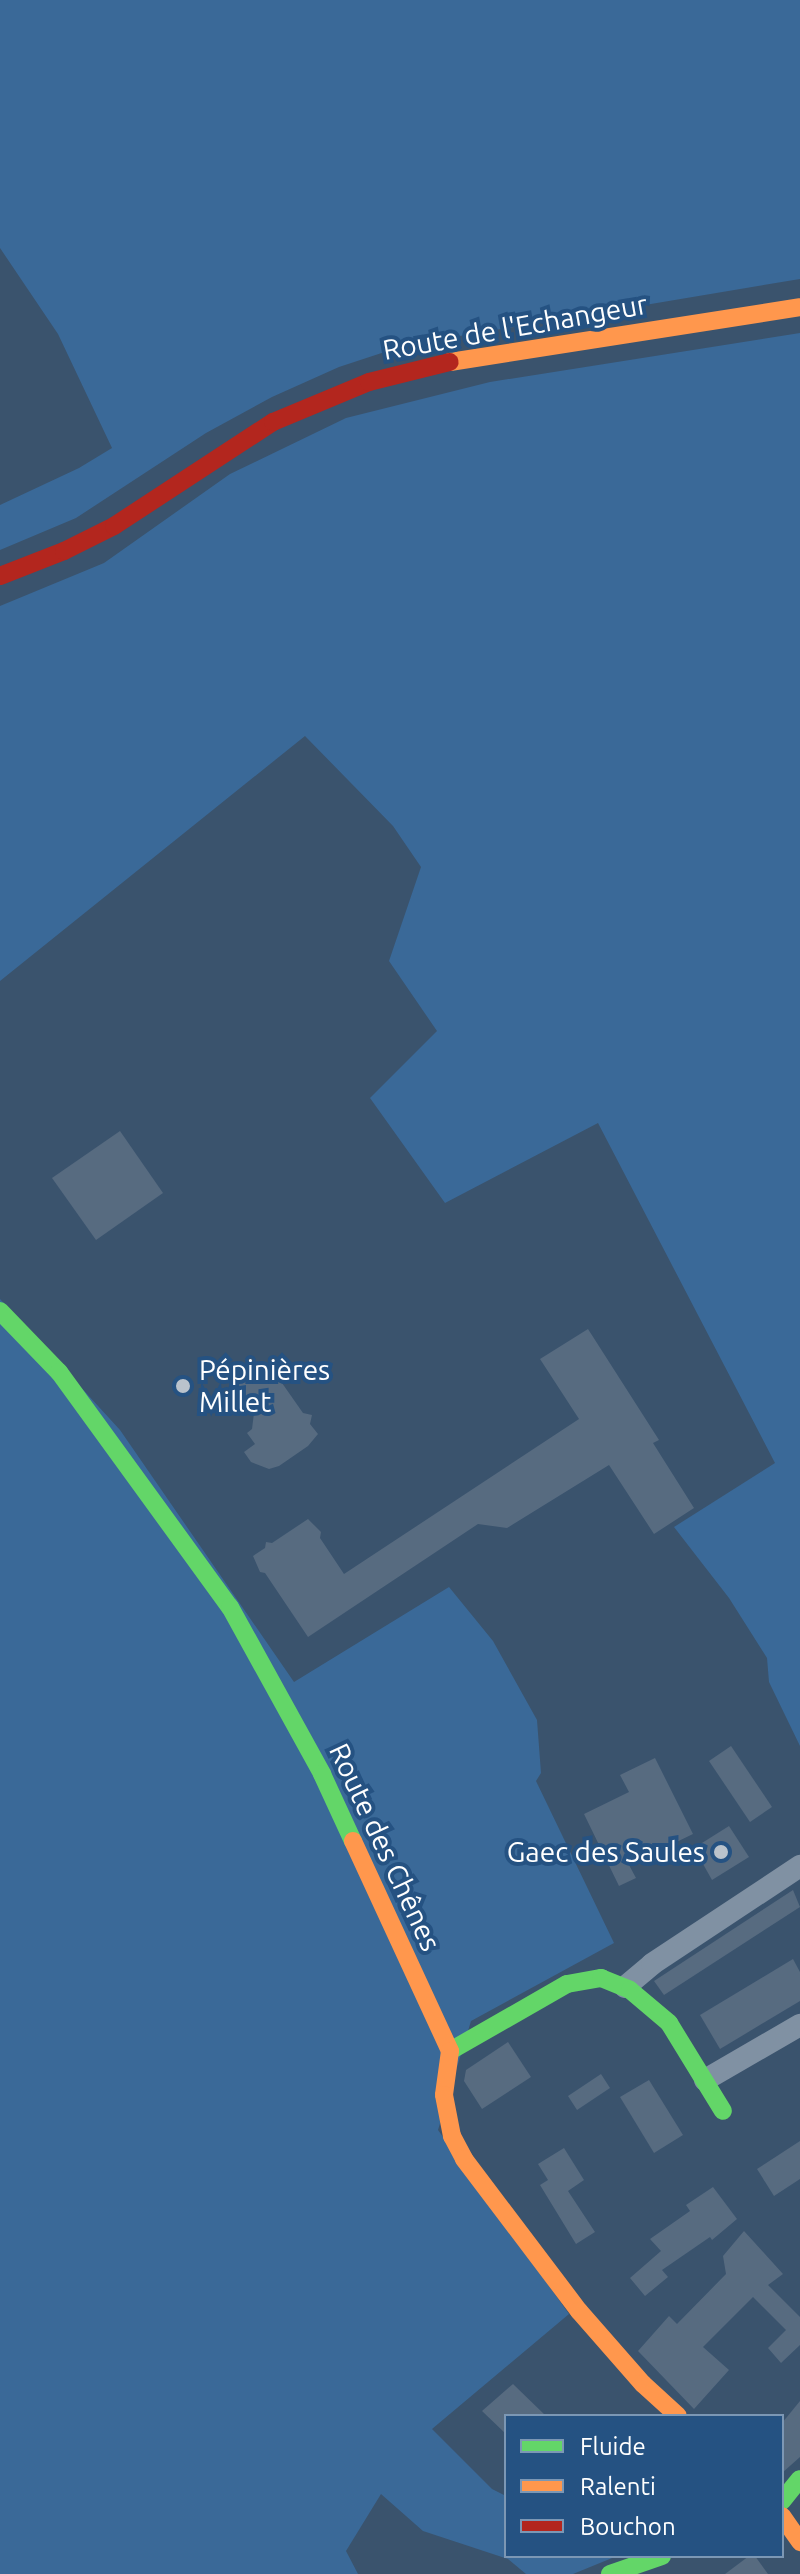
<!DOCTYPE html>
<meta charset="utf-8">
<style>
body{margin:0}
#map{position:relative;width:800px;height:2574px;overflow:hidden;background:#3a536d;font-family:Ubuntu,sans-serif}
div>[style]{position:absolute}
[style*='--x']{left:calc(var(--x)*1px);top:calc(var(--y)*1px);width:calc(var(--w)*1px);rotate:calc(var(--a)*1deg)}
.green>*{inset:0;background:#3a6998}
.building>*{inset:0;background:#576b80}
.street>*{height:22px;margin:-11px;padding:0 11px;transform-origin:11px;border-radius:11px;background:#8091a3}
.fast>*{height:18px;margin:-9px;padding:0 9px;transform-origin:9px;border-radius:9px;background:#63d668}
.slow>*{height:18px;margin:-9px;padding:0 9px;transform-origin:9px;border-radius:9px;background:#ff974d}
.jam>*{height:18px;margin:-9px;padding:0 9px;transform-origin:9px;border-radius:9px;background:#b3261e}
.dots>*{width:22px;height:22px;translate:-50% -50%;box-sizing:border-box;border:4px solid #255282;border-radius:50%}
span{translate:-50% -50%;white-space:nowrap;text-align:center;line-height:1.15;-webkit-text-stroke:8px #255282;paint-order:stroke}
.street-label{font-size:28px;color:#fff}
.poi-label{font-size:28px;color:#fff}
.left{translate:0 -50%;text-align:left}
.right{translate:-100% -50%;text-align:right}
.legend{position:absolute;left:504px;top:2414px;width:280px;height:144px;box-sizing:border-box;background:#255282;border:2px solid #7c97b4;margin:0;padding:10px 14px;list-style:none;font-size:24px;color:#fff}
.legend li{display:flex;align-items:center;gap:16px;height:40px}
.legend b{width:40px;border:2px solid #7c97b4}
</style>
<div id="map">
<div class="green">
<i style="clip-path:polygon(0 0,800px 0,800px 279px,406px 345px,339px 367px,272px 397px,206px 433px,76px 518px,0 550px,0 505px,79px 468px,112px 448px,58px 334px,0 248px)"></i>
<i style="clip-path:polygon(800px 333px,800px 1746px,769px 1682px,767px 1658px,729px 1598px,674px 1527px,775px 1463px,598px 1123px,445px 1203px,370px 1098px,437px 1031px,389px 961px,421px 867px,393px 826px,305px 736px,0 981px,0 606px,104px 563px,230px 474px,346px 418px,490px 382px)"></i>
<i style="clip-path:polygon(0 1299px,120px 1430px,294px 1682px,449px 1587px,493px 1641px,537px 1720px,541px 1773px,536px 1781px,614px 1943px,471px 2021px,438px 2130px,569px 2314px,432px 2429px,492px 2489px,506px 2496px,506px 2556px,617px 2556px,573px 2574px,526px 2574px,508px 2559px,423px 2531px,381px 2494px,346px 2551px,358px 2574px,0 2574px)"></i>
</div>
<div class="building">
<i style="clip-path:polygon(120px 1131px,163px 1193px,96px 1240px,52px 1178px)"></i>
<i style="clip-path:polygon(588px 1329px,659px 1440px,653px 1443px,694px 1508px,654px 1534px,609px 1465px,507px 1528px,478px 1524px,308px 1637px,265px 1573px,260px 1572px,253px 1556px,265px 1548px,266px 1542px,272px 1543px,308px 1519px,321px 1532px,320px 1538px,344px 1574px,579px 1419px,540px 1359px)"></i>
<i style="clip-path:polygon(268px 1363px,303px 1413px,312px 1415px,310px 1424px,318px 1434px,308px 1446px,279px 1466px,269px 1469px,251px 1462px,244px 1452px,255px 1444px,247px 1433px,252px 1429px,254px 1413px,236px 1386px)"></i>
<i style="clip-path:polygon(731px 1746px,772px 1807px,750px 1822px,709px 1761px)"></i>
<i style="clip-path:polygon(655px 1758px,693px 1834px,629px 1865px,636px 1878px,619px 1886px,584px 1814px,629px 1792px,620px 1775px)"></i>
<i style="clip-path:polygon(729px 1826px,749px 1857px,712px 1880px,694px 1848px)"></i>
<i style="clip-path:polygon(793px 1890px,800px 1907px,664px 1995px,654px 1981px)"></i>
<i style="clip-path:polygon(793px 1959px,800px 1972px,800px 2001px,720px 2049px,700px 2015px)"></i>
<i style="clip-path:polygon(508px 2042px,531px 2077px,482px 2109px,464px 2081px,466px 2070px)"></i>
<i style="clip-path:polygon(601px 2074px,610px 2088px,577px 2110px,568px 2096px)"></i>
<i style="clip-path:polygon(649px 2080px,683px 2135px,654px 2153px,620px 2097px)"></i>
<i style="clip-path:polygon(800px 2141px,800px 2179px,774px 2196px,757px 2169px)"></i>
<i style="clip-path:polygon(564px 2148px,584px 2180px,568px 2191px,595px 2232px,576px 2244px,540px 2185px,548px 2180px,538px 2164px)"></i>
<i style="clip-path:polygon(713px 2187px,737px 2219px,712px 2240px,710px 2237px,662px 2270px,668px 2277px,645px 2296px,630px 2278px,661px 2251px,650px 2239px,690px 2211px,686px 2205px)"></i>
<i style="clip-path:polygon(744px 2231px,783px 2274px,768px 2285px,800px 2317px,800px 2345px,781px 2363px,768px 2348px,786px 2330px,753px 2297px,703px 2347px,729px 2370px,694px 2409px,638px 2351px,669px 2316px,677px 2324px,726px 2274px,723px 2256px)"></i>
<i style="clip-path:polygon(513px 2384px,546px 2416px,506px 2416px,506px 2434px,482px 2411px)"></i>
<i style="clip-path:polygon(800px 2401px,800px 2457px,782px 2473px,782px 2423px)"></i>
<i style="clip-path:polygon(749px 2556px,755px 2556px,768px 2574px,725px 2574px)"></i>
</div>
<div class="street">
<i style="--x:625;--y:1987;--w:35;--a:-40"></i>
<i style="--x:652;--y:1964;--w:178;--a:-33.5"></i>
<i style="--x:705;--y:2080;--w:110;--a:-30.1"></i>
</div>
<div class="fast">
<i style="--x:0;--y:1311;--w:85;--a:46"></i>
<i style="--x:59;--y:1372;--w:291;--a:54"></i>
<i style="--x:230;--y:1607;--w:191;--a:61.1"></i>
<i style="--x:322;--y:1774;--w:74;--a:65.2"></i>
<i style="--x:450;--y:2051;--w:135;--a:-29.8"></i>
<i style="--x:567;--y:1984;--w:35;--a:-10"></i>
<i style="--x:601;--y:1978;--w:31;--a:22"></i>
<i style="--x:630;--y:1990;--w:51;--a:40.2"></i>
<i style="--x:669;--y:2023;--w:103;--a:58.5"></i>
<i style="--x:782;--y:2501;--w:28;--a:-51"></i>
<i style="--x:610;--y:2574;--w:55;--a:-19.1"></i>
</div>
<div class="slow">
<i style="--x:450;--y:362;--w:354;--a:-8.9"></i>
<i style="--x:353;--y:1841;--w:231;--a:65.2"></i>
<i style="--x:450;--y:2051;--w:44;--a:97.8"></i>
<i style="--x:444;--y:2095;--w:42;--a:79"></i>
<i style="--x:452;--y:2136;--w:26;--a:62"></i>
<i style="--x:464;--y:2159;--w:191;--a:52.9"></i>
<i style="--x:579;--y:2311;--w:97;--a:48.8"></i>
<i style="--x:643;--y:2384;--w:47;--a:42.4"></i>
<i style="--x:782;--y:2516;--w:32;--a:55"></i>
</div>
<div class="jam">
<i style="--x:0;--y:576;--w:69;--a:-21.3"></i>
<i style="--x:64;--y:551;--w:56;--a:-26.6"></i>
<i style="--x:114;--y:526;--w:190;--a:-33.2"></i>
<i style="--x:273;--y:422;--w:104;--a:-22.6"></i>
<i style="--x:369;--y:382;--w:83;--a:-13.9"></i>
</div>
<div class="dots">
<i style="left:183px;top:1386px;background:#bac3cc"></i>
<i style="left:721px;top:1852px;background:#bac3cc"></i>
</div>
<div class="street-label">
<span style="left:515px;top:327px;rotate:-10deg">Route de l'Echangeur</span>
<span style="left:385px;top:1847px;rotate:65deg">Route des Chênes</span>
</div>
<div class="poi-label">
<span class="left" style="left:199px;top:1386px">Pépinières<br>Millet</span>
<span class="right" style="left:705px;top:1852px">Gaec des Saules</span>
</div>
<ul class="legend">
<li><b style="height:10px;background:#63d668"></b>Fluide</li>
<li><b style="height:10px;background:#ff974d"></b>Ralenti</li>
<li><b style="height:10px;background:#b3261e"></b>Bouchon</li>
</ul>
</div>
